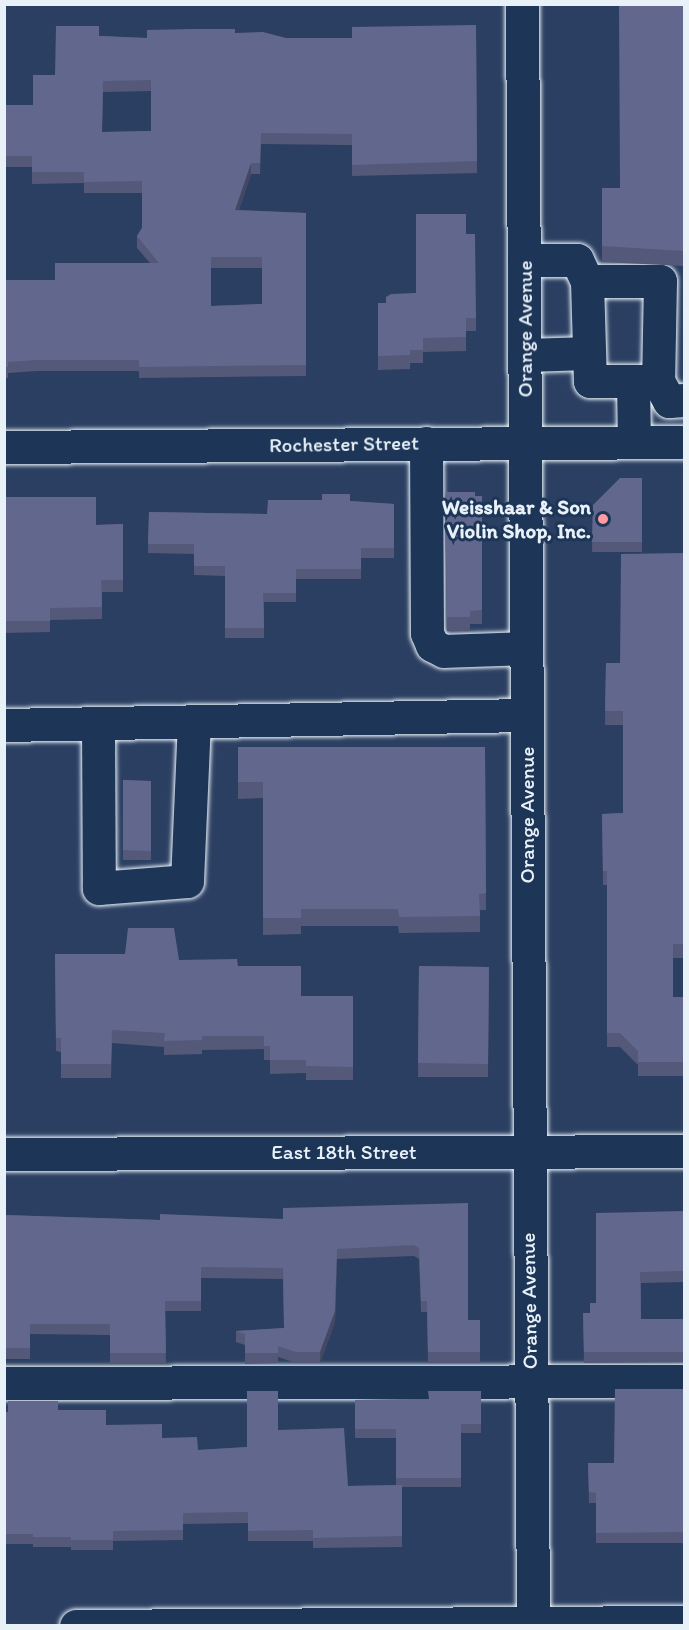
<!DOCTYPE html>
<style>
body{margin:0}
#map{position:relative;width:689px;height:1630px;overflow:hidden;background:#2b3f62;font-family:Itim,sans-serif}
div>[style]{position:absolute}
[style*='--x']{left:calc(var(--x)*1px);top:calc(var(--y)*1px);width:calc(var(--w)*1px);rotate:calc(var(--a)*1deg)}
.roads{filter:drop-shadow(0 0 2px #e8f1f8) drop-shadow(0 0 2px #e8f1f8)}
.minor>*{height:33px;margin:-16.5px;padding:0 16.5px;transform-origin:16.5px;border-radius:16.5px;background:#1d3557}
.wall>*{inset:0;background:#54597a}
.shaded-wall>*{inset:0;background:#454863}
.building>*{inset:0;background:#62678e}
.dots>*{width:16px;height:16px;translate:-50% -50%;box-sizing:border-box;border:3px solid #1d3557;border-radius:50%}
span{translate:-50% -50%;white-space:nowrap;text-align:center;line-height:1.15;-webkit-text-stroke:6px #1d3557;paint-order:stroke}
.street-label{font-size:21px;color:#e8f1f8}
.poi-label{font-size:21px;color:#e8f1f8;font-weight:700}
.right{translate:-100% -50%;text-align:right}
.frame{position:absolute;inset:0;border:6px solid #e8f1f8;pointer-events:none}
</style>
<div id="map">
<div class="roads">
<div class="minor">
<i style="--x:522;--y:4;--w:1622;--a:89.61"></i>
<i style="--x:525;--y:260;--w:52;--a:0"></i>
<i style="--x:577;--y:260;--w:23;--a:65"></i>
<i style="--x:587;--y:281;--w:100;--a:88.3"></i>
<i style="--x:590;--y:381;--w:68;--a:0"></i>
<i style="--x:587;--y:281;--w:73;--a:0"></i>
<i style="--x:660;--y:281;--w:100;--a:91.1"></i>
<i style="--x:658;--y:381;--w:23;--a:61"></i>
<i style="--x:669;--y:401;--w:15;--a:-4"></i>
<i style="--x:525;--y:355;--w:64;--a:-1.8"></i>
<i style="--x:633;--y:381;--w:61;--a:89.1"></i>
<i style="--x:426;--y:443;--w:190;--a:89.7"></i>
<i style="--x:427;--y:633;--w:13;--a:67"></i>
<i style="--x:432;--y:645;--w:13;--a:27"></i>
<i style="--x:444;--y:651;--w:82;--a:-2.1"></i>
<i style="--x:4;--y:447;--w:680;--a:-0.42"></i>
<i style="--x:98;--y:724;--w:164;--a:89.7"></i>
<i style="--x:99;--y:888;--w:88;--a:-4.5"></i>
<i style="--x:187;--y:881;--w:159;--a:-87.5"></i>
<i style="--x:4;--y:725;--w:523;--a:-1.1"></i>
<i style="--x:4;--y:1154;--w:680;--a:-0.25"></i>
<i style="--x:4;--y:1383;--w:680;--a:-0.17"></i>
<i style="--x:76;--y:1626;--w:608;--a:-0.38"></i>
</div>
</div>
<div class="wall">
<i style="clip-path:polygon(684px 4px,684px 266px,602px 262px,602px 246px)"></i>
<i style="clip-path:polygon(evenodd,476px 25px,477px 173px,352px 176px,352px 145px,261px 144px,260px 174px,251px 174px,239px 210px,306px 213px,306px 376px,139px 378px,139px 371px,37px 371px,8px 373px,8px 378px,4px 378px,4px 274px,5px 280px,55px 280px,150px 263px,137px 248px,137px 236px,142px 228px,142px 193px,84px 193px,84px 183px,32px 184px,32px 167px,4px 167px,4px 105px,33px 105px,55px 75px,99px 36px,147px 38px,235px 33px,286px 38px,352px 38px,476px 25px,151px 91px,151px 131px,102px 132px,103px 92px,151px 91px,476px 25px,211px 268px,262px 268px,262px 304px,211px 306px,211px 268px)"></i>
<i style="clip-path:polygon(466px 234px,476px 318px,476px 331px,466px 331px,466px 351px,423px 352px,423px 363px,410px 363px,410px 369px,378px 370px,378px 303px,386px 303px,416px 293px)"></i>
<i style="clip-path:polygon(642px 478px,642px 552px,592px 552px,593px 505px)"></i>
<i style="clip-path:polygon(475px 496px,482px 496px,482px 624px,470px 624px,470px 631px,447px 631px,445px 509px)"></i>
<i style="clip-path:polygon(4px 497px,96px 525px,123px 524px,123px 592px,102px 592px,102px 619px,50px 620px,50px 632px,4px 633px)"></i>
<i style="clip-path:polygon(350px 501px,394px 504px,394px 558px,361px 558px,361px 579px,296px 579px,296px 602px,264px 602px,264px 638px,225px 638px,225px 576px,194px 575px,194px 554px,148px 553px,149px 512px,267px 514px)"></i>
<i style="clip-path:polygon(684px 553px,684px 958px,673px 958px,673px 997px,684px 997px,684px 1076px,638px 1076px,638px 1065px,620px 1047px,607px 1047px,607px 885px,603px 885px,602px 814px,623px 813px,623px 725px,605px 725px,606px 663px,620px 663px)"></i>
<i style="clip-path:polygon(238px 747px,485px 747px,486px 910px,480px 910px,480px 932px,399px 933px,398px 926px,301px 926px,301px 934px,263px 935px,263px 798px,238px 799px)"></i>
<i style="clip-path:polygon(123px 780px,151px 781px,151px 860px,123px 860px)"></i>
<i style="clip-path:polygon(55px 954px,179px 960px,238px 966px,301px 996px,353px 996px,353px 1080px,306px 1080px,306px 1073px,270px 1074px,270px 1060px,264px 1060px,264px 1049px,202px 1050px,202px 1054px,164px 1055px,164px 1047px,112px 1043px,111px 1078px,61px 1078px,61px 1052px,56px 1051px)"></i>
<i style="clip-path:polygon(419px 966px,489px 967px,488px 1077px,418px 1077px)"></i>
<i style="clip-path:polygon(468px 1203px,468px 1320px,480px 1320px,480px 1363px,428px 1363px,427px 1312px,421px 1312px,419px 1259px,414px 1256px,337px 1259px,335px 1322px,320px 1363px,296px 1363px,278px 1357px,278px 1363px,245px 1364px,245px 1345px,236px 1342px,236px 1331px,284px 1328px,283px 1279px,201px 1278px,201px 1311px,165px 1311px,166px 1364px,110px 1364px,110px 1335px,30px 1334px,30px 1359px,4px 1359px,4px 1215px,160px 1220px,283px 1219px)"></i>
<i style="clip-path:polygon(684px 1211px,684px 1282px,641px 1283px,641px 1319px,684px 1319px,684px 1362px,584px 1363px,583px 1313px,590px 1313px,596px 1303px)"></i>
<i style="clip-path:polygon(684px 1389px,684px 1543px,596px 1543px,596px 1503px,589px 1503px,588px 1463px,614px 1463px)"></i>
<i style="clip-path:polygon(481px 1391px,481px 1433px,461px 1433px,461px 1487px,402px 1487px,402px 1547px,313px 1548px,313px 1541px,248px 1541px,248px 1523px,183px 1524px,183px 1540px,113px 1541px,113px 1550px,71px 1550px,71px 1547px,33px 1547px,33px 1544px,4px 1544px,4px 1412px,58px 1410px,106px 1425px,162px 1438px,198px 1450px,247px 1447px,278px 1430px,348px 1486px,396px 1485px,396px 1438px,355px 1438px,355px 1400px,429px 1399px)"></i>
</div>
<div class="shaded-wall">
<i style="clip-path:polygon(251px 163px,251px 174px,235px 221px,235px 210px)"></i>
<i style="clip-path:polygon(337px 1259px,335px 1322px,320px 1363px,320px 1352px)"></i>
</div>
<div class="building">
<i style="clip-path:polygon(619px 4px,684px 4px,684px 251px,602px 246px,602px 188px,620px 188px)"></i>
<i style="clip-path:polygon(evenodd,476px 25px,477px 161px,352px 165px,352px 134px,261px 133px,260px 163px,251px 163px,235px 210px,306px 213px,306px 365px,139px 367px,139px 360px,37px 360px,8px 362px,8px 367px,4px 367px,4px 274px,5px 280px,55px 280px,55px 263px,159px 263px,137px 236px,142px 228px,142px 181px,84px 182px,84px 172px,32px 172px,32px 156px,4px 156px,4px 105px,33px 105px,33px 75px,55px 75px,56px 26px,99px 26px,99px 36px,147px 38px,147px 30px,190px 29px,235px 29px,235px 33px,263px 32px,286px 38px,352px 38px,352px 27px,476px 25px,151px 80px,151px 131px,102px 132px,103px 81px,151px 80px,476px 25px,211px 257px,262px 257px,262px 304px,211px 306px,211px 257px)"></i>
<i style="clip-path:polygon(416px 214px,466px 214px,466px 234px,475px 234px,476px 318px,466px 318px,466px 337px,423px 338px,423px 350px,410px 350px,410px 355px,378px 356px,378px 303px,386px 303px,386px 297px,391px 294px,416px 293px)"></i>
<i style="clip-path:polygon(620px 478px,642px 478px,642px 542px,592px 542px,593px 505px)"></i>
<i style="clip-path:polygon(446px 492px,475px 492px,475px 496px,482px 496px,482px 610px,470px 611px,470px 617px,447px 617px,445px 496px)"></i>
<i style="clip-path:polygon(322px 494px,350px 494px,350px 501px,394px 504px,394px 548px,361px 548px,361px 569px,296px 569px,296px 593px,263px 593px,264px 628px,225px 628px,225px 566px,194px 566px,194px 544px,148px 544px,149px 512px,267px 514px,268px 500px,322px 500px)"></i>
<i style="clip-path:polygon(4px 497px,96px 497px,96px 525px,123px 524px,123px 580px,101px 580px,102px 607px,50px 608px,50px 621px,4px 621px)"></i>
<i style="clip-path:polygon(684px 553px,684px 944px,673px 944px,673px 997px,684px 997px,684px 1062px,638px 1062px,638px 1051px,620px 1033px,607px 1033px,607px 871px,603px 871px,602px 814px,623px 813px,623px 711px,605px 711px,606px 663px,620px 663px,621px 554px)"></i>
<i style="clip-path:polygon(238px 747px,485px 747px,486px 893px,479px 894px,480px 916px,399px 917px,398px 909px,301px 909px,301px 918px,263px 918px,263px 782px,238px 782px)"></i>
<i style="clip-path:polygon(123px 780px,151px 781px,151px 851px,123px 850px)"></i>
<i style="clip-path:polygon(128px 928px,174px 928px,179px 960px,237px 959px,238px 966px,301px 966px,301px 996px,353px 996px,353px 1067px,306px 1066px,306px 1060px,270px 1060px,270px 1046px,264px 1046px,264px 1036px,202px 1036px,202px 1040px,164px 1041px,165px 1033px,112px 1030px,111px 1064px,61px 1064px,61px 1038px,56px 1038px,55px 954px,125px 954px)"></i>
<i style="clip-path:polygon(419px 966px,489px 967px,488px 1064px,418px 1063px)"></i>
<i style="clip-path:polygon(468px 1203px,468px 1320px,480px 1320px,480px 1352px,428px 1352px,427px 1301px,421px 1301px,419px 1248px,414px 1245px,337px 1249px,335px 1311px,320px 1352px,296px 1352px,278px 1346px,278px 1353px,245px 1353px,245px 1334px,236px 1331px,284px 1328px,283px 1268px,201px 1267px,201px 1301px,165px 1301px,166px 1353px,110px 1353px,110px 1324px,30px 1324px,30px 1348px,4px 1348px,4px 1215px,160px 1220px,160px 1214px,283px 1219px,283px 1208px)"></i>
<i style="clip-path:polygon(684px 1211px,684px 1271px,640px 1272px,641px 1319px,684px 1319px,684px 1352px,584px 1352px,583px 1313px,590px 1313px,590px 1303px,596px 1303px,596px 1213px)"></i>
<i style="clip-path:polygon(615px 1389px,684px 1389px,684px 1532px,596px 1533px,596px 1493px,589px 1492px,588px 1463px,614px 1463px)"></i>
<i style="clip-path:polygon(247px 1391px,278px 1391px,278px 1430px,344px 1428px,348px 1486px,402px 1485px,402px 1536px,313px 1538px,313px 1530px,248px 1531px,248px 1512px,183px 1513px,183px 1530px,113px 1531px,113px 1540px,71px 1540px,71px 1537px,33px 1537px,33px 1534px,4px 1534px,4px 1412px,8px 1412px,8px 1401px,58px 1401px,58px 1410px,106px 1410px,106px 1425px,162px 1424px,162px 1438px,197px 1437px,198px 1450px,247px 1447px)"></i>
<i style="clip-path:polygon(428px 1391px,481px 1391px,481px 1424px,461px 1424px,461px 1478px,396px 1478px,396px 1429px,355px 1429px,355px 1400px,429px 1399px)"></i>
</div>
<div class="dots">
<i style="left:603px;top:519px;background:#ff9aa2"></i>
</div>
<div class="street-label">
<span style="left:525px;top:329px;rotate:-90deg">Orange Avenue</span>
<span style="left:344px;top:444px;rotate:-1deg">Rochester Street</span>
<span style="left:527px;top:815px;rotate:-90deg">Orange Avenue</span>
<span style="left:344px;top:1152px">East 18th Street</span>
<span style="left:529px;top:1301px;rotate:-91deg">Orange Avenue</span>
</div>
<div class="poi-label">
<span class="right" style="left:591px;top:519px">Weisshaar &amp; Son<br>Violin Shop, Inc.</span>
</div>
<div class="frame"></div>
</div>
